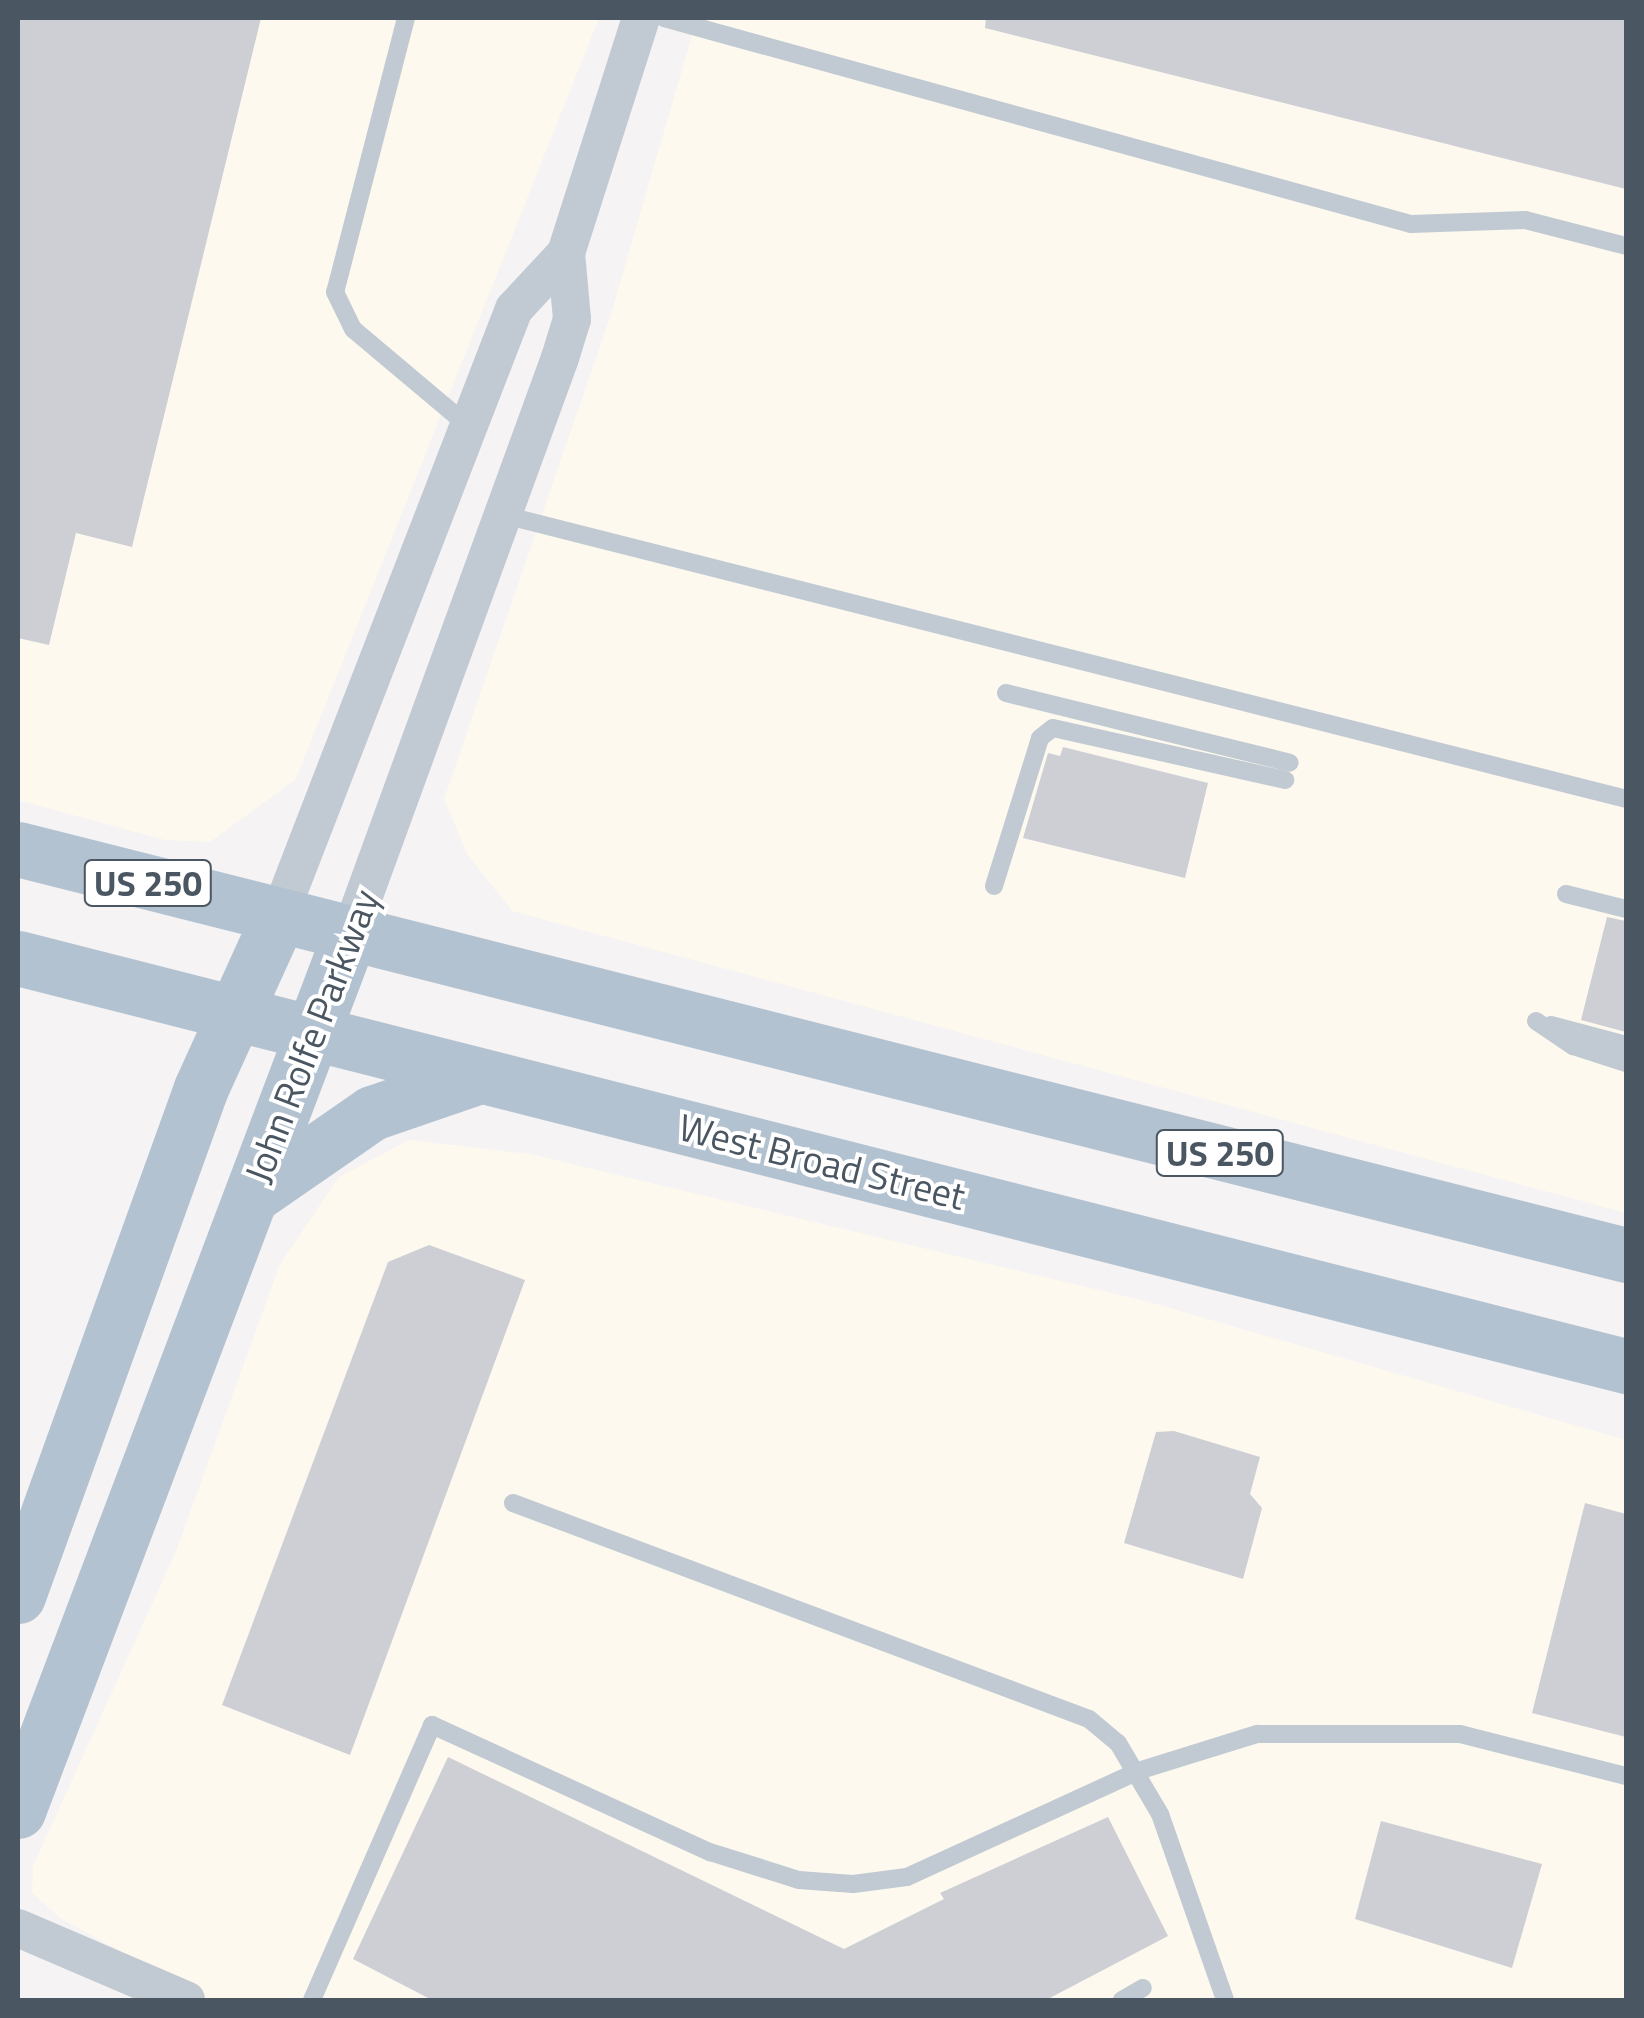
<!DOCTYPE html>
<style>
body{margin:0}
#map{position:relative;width:1644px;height:2018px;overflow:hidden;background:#f5f3f3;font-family:"Titillium Web",sans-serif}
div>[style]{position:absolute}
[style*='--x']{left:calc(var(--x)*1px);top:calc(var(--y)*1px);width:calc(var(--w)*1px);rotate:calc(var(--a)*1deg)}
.commercial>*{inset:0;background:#fdf9ef}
.building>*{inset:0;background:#cdcfd5}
.service>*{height:18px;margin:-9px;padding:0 9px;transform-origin:9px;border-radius:9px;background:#c1cad2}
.minor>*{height:38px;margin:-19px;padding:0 19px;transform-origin:19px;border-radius:19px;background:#c1cad2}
.primary>*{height:55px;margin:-27.5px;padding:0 27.5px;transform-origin:27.5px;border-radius:27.5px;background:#b3c2d1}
span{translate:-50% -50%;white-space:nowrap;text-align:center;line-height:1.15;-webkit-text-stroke:8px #fff;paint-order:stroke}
.shield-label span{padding:2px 8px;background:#fff;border:2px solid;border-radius:8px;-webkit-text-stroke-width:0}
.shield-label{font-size:35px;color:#4a5661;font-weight:700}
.street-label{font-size:38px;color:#4a5661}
.frame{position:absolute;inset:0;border:20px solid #4a5661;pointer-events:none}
</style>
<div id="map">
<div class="commercial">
<i style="clip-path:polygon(18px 18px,599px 18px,296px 779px,210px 842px,165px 840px,18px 800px)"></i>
<i style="clip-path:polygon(697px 18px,1626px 18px,1626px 1213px,512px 911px,467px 854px,444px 799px,610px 317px)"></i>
<i style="clip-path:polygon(409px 1140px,530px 1154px,1149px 1302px,1626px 1440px,1626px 2000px,209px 2000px,60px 1918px,32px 1893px,33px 1866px,176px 1551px,280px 1264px,339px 1177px)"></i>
</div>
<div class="building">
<i style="clip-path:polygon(18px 18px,261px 18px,132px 547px,76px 533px,49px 645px,18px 638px)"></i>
<i style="clip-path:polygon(986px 18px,1626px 18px,1626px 189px,985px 28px)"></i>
<i style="clip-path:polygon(1063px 747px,1208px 783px,1185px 878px,1023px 838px,1048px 753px,1060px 756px)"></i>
<i style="clip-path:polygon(1607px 917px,1626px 921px,1626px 1032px,1581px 1020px)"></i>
<i style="clip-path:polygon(429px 1245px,525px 1280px,350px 1755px,222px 1705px,388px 1262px)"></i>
<i style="clip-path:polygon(1174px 1431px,1260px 1457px,1250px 1494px,1262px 1508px,1243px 1579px,1124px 1543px,1156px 1432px)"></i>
<i style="clip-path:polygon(1585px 1503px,1626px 1514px,1626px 1737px,1532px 1713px)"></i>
<i style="clip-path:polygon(448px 1757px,844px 1949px,944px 1899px,940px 1893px,1108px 1817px,1168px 1936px,1046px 2000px,432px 2000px,353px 1959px)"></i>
<i style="clip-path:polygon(1381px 1821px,1542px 1864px,1512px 1968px,1355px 1919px)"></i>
</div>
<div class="service">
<i style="--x:406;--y:18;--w:283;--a:104.5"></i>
<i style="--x:335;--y:292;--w:41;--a:64.1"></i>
<i style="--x:353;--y:329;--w:149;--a:40.1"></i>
<i style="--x:664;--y:18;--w:775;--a:15.42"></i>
<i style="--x:1411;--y:224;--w:114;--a:-2"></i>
<i style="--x:1525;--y:220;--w:104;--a:14.4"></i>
<i style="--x:504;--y:515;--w:1157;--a:14.2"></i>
<i style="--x:1006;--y:693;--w:292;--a:13.8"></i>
<i style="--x:994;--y:886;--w:155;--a:-72.7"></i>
<i style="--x:1040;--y:738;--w:16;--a:-38"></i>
<i style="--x:1053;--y:728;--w:238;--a:12.6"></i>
<i style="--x:1566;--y:894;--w:62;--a:14"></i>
<i style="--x:1536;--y:1021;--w:45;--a:34"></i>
<i style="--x:1573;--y:1046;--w:56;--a:17.8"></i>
<i style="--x:1551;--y:1025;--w:78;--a:14.9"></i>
<i style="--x:513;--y:1503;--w:615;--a:20.56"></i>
<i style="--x:1089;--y:1719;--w:38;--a:40"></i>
<i style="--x:1118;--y:1743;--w:82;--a:59.4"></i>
<i style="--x:1160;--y:1814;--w:197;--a:70.7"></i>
<i style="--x:312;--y:2000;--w:300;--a:-66.4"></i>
<i style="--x:432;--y:1725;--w:306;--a:24.6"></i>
<i style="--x:710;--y:1852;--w:93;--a:17.5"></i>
<i style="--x:799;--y:1880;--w:54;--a:4.2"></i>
<i style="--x:853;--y:1884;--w:54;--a:-7.4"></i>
<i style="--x:907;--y:1877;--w:254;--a:-24.6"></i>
<i style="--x:1138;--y:1771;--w:125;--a:-17.3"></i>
<i style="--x:1257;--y:1734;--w:203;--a:0"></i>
<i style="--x:1460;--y:1734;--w:171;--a:14.2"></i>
<i style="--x:1122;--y:2000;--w:24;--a:-30"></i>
</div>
<div class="minor">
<i style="--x:279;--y:916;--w:651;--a:-68.84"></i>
<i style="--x:514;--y:309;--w:76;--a:-47.1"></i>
<i style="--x:350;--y:934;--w:613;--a:-69.97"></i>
<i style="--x:560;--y:358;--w:41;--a:-72.9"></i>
<i style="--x:572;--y:319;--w:66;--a:-95.2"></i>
<i style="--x:566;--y:253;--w:247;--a:-72.3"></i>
<i style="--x:18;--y:1928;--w:183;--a:23.2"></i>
</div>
<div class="primary">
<i style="--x:18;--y:849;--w:1658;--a:14.17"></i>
<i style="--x:18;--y:958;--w:1659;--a:14.24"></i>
<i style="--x:252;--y:1196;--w:146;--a:-34.7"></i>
<i style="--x:372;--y:1113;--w:114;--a:-18.9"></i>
<i style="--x:18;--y:1596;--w:540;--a:-70.19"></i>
<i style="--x:201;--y:1088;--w:189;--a:-65.6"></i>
<i style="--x:18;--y:1811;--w:938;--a:-69.27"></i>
</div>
<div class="shield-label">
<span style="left:148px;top:883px">US 250</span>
<span style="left:1220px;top:1153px">US 250</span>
</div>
<div class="street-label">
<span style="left:312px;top:1036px;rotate:-69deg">John Rolfe Parkway</span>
<span style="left:822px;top:1162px;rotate:14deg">West Broad Street</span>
</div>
<div class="frame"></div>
</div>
